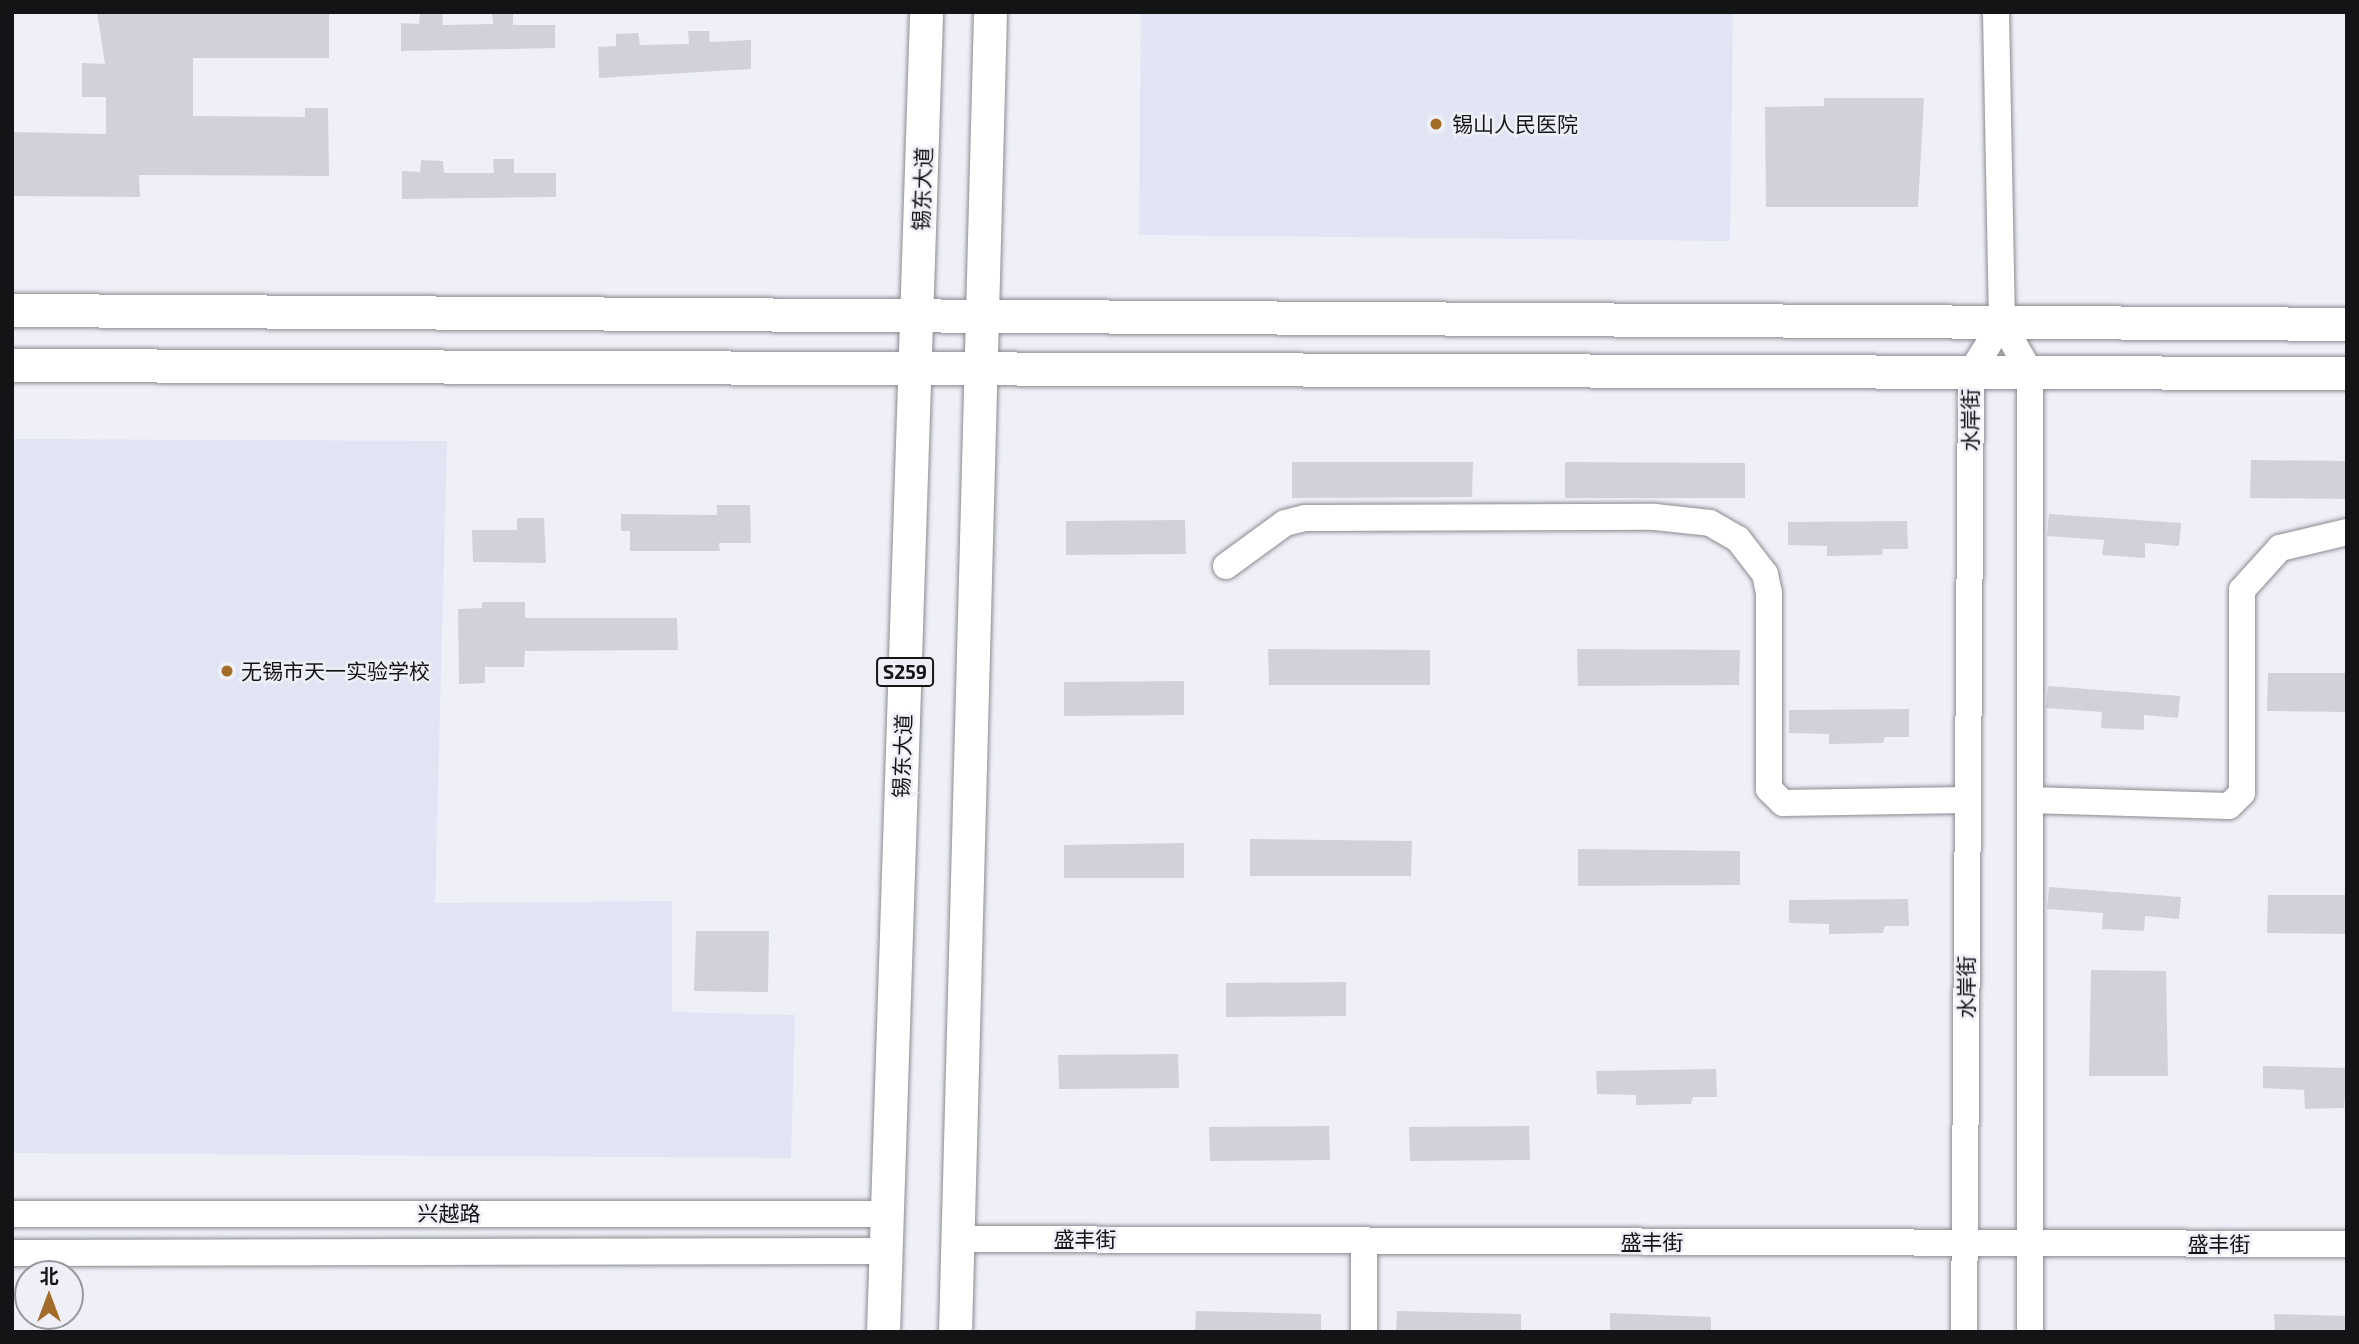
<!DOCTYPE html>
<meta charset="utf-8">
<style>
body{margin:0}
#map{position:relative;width:2359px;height:1344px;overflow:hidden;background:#eff0f7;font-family:"Exo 2","Noto Sans SC",sans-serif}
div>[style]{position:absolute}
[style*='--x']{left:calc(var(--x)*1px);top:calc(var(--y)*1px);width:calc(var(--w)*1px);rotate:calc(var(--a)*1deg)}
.built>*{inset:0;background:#e1e4f2}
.building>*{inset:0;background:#d1d2d9}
.roads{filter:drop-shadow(0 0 2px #8a8b91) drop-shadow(0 0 2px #8a8b91)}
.minor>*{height:26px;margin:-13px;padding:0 13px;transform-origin:13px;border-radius:13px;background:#fff}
.major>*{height:33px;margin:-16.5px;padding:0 16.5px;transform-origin:16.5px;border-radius:16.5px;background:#fff}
.dots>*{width:19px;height:19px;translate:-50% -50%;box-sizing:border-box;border:4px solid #eff0f7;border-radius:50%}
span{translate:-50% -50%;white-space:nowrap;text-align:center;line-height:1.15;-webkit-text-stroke:5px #eff0f7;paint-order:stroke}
.shield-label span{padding:2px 5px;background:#eff0f7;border:2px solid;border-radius:5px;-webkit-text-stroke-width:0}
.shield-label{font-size:19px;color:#131416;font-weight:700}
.poi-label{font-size:21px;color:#131416}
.left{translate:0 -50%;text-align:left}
.street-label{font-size:21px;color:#131416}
.frame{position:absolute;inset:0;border:14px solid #131416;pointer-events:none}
.north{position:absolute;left:14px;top:1260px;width:70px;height:70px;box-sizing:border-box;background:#eff0f7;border:2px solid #97989d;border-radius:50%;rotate:0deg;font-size:19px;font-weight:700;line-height:28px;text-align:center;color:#131416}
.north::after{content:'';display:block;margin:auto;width:24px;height:32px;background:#a46c29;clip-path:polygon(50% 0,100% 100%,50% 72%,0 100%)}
</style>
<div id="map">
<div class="built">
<i style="clip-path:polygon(1141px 12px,1733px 12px,1730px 241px,1139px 235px)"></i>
<i style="clip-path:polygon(12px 439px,447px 441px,435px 903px,672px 901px,672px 1012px,795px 1015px,791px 1158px,12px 1153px)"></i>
</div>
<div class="building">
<i style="clip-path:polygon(97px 12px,329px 12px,329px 58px,193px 58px,193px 116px,305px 117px,305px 108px,328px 108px,329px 176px,139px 175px,140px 197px,12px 196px,12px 132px,106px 134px,106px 97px,82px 97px,82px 63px,105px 64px)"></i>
<i style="clip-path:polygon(420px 12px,442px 12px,443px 25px,493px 24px,492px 12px,513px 12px,513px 25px,555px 25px,555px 48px,401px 51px,401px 23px,419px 24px)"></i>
<i style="clip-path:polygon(688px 31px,709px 31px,710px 42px,751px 40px,751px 69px,599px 78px,598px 47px,616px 46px,616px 34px,638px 33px,640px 45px,689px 44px)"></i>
<i style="clip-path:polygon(1824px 98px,1924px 98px,1918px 207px,1766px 207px,1765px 107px,1824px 106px)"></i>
<i style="clip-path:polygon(493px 159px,514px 159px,514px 173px,556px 173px,556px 197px,402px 199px,402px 171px,420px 172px,421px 160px,443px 161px,444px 173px,494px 173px)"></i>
<i style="clip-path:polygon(2251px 460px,2347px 461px,2347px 499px,2250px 498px)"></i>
<i style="clip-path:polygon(1292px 462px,1473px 462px,1472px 497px,1292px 498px)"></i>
<i style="clip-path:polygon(1565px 462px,1745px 463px,1745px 498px,1565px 498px)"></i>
<i style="clip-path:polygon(717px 505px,750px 505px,751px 543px,719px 543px,720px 551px,630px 551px,630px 531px,621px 531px,621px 514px,717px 515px)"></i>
<i style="clip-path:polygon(2049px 514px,2181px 523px,2179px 546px,2145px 543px,2145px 558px,2102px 555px,2104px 540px,2047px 536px)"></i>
<i style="clip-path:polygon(517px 518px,544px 518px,546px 563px,473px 562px,472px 530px,517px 530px)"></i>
<i style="clip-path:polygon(1185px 520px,1186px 554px,1066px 555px,1066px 521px)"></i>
<i style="clip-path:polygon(1907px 521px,1908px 549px,1883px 549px,1882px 555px,1827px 556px,1827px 546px,1788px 545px,1788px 522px)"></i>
<i style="clip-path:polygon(482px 602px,525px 602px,525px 618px,677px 618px,678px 650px,525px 651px,524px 667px,485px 667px,485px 683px,459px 684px,458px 609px,482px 608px)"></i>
<i style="clip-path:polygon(1268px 649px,1430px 650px,1430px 685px,1269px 685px)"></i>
<i style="clip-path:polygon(1577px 649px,1740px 650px,1739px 685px,1578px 686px)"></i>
<i style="clip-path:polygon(2268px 673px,2347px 673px,2347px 712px,2267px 711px)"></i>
<i style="clip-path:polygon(1184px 681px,1184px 715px,1064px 716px,1064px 682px)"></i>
<i style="clip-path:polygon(2048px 686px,2180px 696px,2178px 718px,2144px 715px,2144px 730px,2101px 728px,2102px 712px,2046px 708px)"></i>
<i style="clip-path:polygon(1909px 709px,1909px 737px,1885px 737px,1883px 743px,1829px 744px,1829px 734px,1789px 733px,1789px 710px)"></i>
<i style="clip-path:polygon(1250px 839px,1412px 841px,1411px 876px,1250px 876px)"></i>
<i style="clip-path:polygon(1184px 843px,1184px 878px,1064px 878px,1064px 845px)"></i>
<i style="clip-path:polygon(1578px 849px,1740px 851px,1740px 885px,1578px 886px)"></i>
<i style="clip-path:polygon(2049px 887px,2181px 897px,2179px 919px,2145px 916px,2144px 931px,2102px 929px,2103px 913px,2047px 909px)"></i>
<i style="clip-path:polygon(2268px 895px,2347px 895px,2347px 934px,2267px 933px)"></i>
<i style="clip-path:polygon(1908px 899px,1909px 926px,1885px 926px,1883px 933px,1829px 934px,1829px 924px,1789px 923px,1789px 900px)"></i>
<i style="clip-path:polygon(696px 931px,769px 931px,768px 992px,694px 991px)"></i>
<i style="clip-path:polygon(2091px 970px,2166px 971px,2168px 1076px,2089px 1076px)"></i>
<i style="clip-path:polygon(1346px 982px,1346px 1016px,1226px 1017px,1226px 983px)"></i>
<i style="clip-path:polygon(1178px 1054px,1179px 1088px,1059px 1089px,1058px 1055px)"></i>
<i style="clip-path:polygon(2263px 1066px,2347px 1068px,2344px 1108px,2305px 1109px,2304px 1090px,2263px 1088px)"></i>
<i style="clip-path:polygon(1716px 1069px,1717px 1097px,1693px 1097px,1691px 1104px,1636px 1105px,1636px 1095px,1597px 1094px,1596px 1071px)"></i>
<i style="clip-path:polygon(1329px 1126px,1330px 1160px,1210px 1161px,1209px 1127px)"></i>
<i style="clip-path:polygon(1529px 1126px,1530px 1160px,1410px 1161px,1409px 1127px)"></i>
<i style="clip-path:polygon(1196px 1311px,1321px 1314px,1321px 1332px,1195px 1332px)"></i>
<i style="clip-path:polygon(1397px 1311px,1521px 1314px,1521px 1332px,1396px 1332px)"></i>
<i style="clip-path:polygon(1610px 1313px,1711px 1317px,1711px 1332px,1610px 1332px)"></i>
<i style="clip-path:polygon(2274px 1314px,2347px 1316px,2347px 1332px,2275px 1332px)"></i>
</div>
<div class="roads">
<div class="minor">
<i style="--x:1996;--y:12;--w:311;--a:88.9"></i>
<i style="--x:2002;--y:323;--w:56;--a:60.3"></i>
<i style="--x:2030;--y:372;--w:960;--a:90"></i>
<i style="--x:1226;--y:566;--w:73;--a:-36.1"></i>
<i style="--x:1285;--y:523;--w:21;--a:-14"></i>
<i style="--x:1305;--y:518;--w:350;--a:-0.2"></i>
<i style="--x:1655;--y:517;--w:55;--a:6.2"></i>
<i style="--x:1710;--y:523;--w:32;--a:30"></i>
<i style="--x:1738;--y:539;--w:44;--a:52.4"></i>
<i style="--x:1765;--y:574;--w:19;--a:78"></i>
<i style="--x:1769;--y:593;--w:196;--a:90"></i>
<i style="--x:1769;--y:789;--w:20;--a:45"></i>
<i style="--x:1783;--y:803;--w:184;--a:-0.9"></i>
<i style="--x:2030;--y:800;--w:199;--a:1.7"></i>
<i style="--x:2229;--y:806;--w:18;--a:-45"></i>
<i style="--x:2242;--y:793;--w:203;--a:-90"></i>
<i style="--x:2242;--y:590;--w:57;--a:-47.9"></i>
<i style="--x:2280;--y:548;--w:69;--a:-13.4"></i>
<i style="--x:12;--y:1214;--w:874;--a:0"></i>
<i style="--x:957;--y:1239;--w:1390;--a:0.21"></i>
<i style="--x:1364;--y:1240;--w:92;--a:90"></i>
<i style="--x:12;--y:1253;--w:873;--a:-0.13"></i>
<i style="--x:1964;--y:1332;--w:960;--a:-89.58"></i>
<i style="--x:1971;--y:372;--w:58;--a:-57.7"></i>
</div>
<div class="major">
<i style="--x:12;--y:310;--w:2335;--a:0.34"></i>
<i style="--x:12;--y:365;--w:2335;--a:0.2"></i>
<i style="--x:883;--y:1332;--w:1321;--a:-88.13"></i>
<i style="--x:955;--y:1332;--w:1320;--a:-88.48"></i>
</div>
</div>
<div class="dots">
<i style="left:1436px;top:124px;background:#a46c29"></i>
<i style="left:227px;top:671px;background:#a46c29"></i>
</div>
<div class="shield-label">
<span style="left:905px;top:672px">S259</span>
</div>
<div class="poi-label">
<span class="left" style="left:1452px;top:124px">锡山人民医院</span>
<span class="left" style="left:241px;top:671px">无锡市天一实验学校</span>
</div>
<div class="street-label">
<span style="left:922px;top:189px;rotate:-88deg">锡东大道</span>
<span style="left:1970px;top:420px;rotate:-90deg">水岸街</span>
<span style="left:902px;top:756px;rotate:-88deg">锡东大道</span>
<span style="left:1966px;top:987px;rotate:-90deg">水岸街</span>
<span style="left:449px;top:1213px">兴越路</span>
<span style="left:1085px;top:1239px">盛丰街</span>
<span style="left:1652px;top:1242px">盛丰街</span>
<span style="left:2219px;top:1244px">盛丰街</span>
</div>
<div class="frame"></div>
<div class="north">北</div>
</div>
